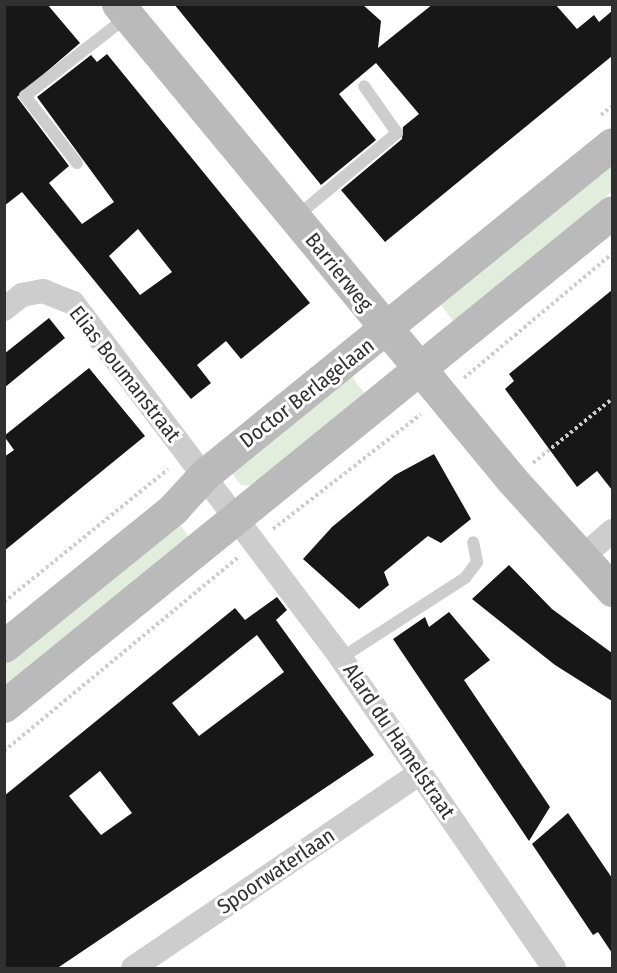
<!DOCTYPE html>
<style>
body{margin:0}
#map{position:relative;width:617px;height:973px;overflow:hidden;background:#fff;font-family:"Fira Sans Condensed",sans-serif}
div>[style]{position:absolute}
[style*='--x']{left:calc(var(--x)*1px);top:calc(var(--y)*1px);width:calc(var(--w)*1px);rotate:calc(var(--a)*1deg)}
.green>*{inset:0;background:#e2edde}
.building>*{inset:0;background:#171717}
.path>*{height:4px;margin-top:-2px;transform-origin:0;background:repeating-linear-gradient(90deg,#cdcdcd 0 3px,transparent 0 6px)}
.lane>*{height:12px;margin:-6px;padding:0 6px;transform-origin:6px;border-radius:6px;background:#cdcdcd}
.street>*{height:24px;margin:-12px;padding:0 12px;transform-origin:12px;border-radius:12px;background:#cdcdcd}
.secondary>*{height:33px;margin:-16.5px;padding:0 16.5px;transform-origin:16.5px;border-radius:16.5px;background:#bababa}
span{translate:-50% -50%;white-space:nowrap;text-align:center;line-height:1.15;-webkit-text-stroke:6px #fff;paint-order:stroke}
.street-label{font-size:21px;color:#303030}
.frame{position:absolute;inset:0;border:6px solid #303030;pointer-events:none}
</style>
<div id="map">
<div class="green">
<i style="clip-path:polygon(612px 151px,612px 192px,476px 303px,457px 326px,434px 296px)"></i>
<i style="clip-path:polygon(346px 369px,369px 399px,253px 486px,241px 485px,231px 472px)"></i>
<i style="clip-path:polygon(176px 519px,189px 537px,5px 688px,5px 659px)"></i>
</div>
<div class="building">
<i style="clip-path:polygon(evenodd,4px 4px,47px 4px,80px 43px,17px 97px,69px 166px,49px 183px,82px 224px,114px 202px,37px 97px,91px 55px,97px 62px,107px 54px,310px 303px,241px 359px,226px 341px,197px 365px,211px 383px,191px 399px,22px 192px,4px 206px,4px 4px,138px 229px,172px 272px,140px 295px,109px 256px,138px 229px)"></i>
<i style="clip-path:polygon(174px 4px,362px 4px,381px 21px,378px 48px,433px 4px,555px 4px,577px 29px,594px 15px,599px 22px,612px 11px,612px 56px,385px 242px,341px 190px,402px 139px,403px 127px,419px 114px,376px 63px,339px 94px,376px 140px,321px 185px)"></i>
<i style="clip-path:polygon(612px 290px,612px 490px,597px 471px,577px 487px,505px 389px,514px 381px,509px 374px)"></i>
<i style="clip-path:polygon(49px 318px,65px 338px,4px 388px,4px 354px)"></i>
<i style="clip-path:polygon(89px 368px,145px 436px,4px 551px,4px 457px,14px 450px,4px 436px)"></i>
<i style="clip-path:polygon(434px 454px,471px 519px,441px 543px,428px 536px,384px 572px,389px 585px,359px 609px,303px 559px,332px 527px,395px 475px)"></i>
<i style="clip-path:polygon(509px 565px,552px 609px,612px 653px,612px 701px,555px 665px,472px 599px)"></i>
<i style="clip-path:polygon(evenodd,277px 597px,287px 610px,276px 620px,374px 755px,56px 969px,4px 969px,4px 796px,235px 608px,245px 620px,277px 597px,257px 635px,284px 672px,199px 736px,172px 703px,257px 635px,277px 597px,100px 771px,132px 813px,101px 835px,69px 796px,100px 771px)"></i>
<i style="clip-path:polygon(449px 612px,490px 660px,464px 680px,550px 807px,529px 841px,393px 639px,425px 617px,429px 627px)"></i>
<i style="clip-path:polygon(568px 813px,612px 878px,612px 953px,598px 932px,593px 935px,532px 844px)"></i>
</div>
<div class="path">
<i style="--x:601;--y:115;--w:14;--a:-39"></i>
<i style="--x:464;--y:378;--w:193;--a:-40"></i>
<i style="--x:533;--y:463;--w:102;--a:-39"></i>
<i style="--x:273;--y:529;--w:187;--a:-37.8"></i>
<i style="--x:4;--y:602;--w:211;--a:-39"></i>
<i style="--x:4;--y:751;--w:303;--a:-39.6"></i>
</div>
<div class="lane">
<i style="--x:77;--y:163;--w:85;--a:-127.8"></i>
<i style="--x:25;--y:96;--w:130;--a:-37.8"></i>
<i style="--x:297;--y:216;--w:130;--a:-39.7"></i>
<i style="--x:397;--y:133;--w:57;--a:-125.1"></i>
<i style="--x:341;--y:658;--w:148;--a:-32.8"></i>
<i style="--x:465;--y:578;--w:20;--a:-53"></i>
<i style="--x:477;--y:562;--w:20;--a:-101"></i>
</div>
<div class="street">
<i style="--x:4;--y:309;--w:23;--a:-38"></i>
<i style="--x:22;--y:295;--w:21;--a:-11"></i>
<i style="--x:43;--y:291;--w:32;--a:22"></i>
<i style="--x:73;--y:303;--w:445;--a:52.9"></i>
<i style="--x:341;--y:658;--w:376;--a:55.5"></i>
<i style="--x:580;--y:559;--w:43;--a:-41.2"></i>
<i style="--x:133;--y:968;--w:347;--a:-34.2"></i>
</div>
<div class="secondary">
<i style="--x:118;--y:4;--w:618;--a:50.38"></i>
<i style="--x:512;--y:480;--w:149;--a:47.7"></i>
<i style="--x:4;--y:646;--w:218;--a:-39"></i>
<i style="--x:173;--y:509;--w:46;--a:-47.6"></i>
<i style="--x:204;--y:475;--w:525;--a:-39.05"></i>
<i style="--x:4;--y:706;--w:783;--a:-39.09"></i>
</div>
<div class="street-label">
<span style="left:339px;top:272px;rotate:51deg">Barrierweg</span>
<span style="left:125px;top:374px;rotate:52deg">Elias Boumanstraat</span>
<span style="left:307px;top:393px;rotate:-38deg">Doctor Berlagelaan</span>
<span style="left:399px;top:741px;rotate:56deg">Alard du Hamelstraat</span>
<span style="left:276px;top:871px;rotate:-34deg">Spoorwaterlaan</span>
</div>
<div class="frame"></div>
</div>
